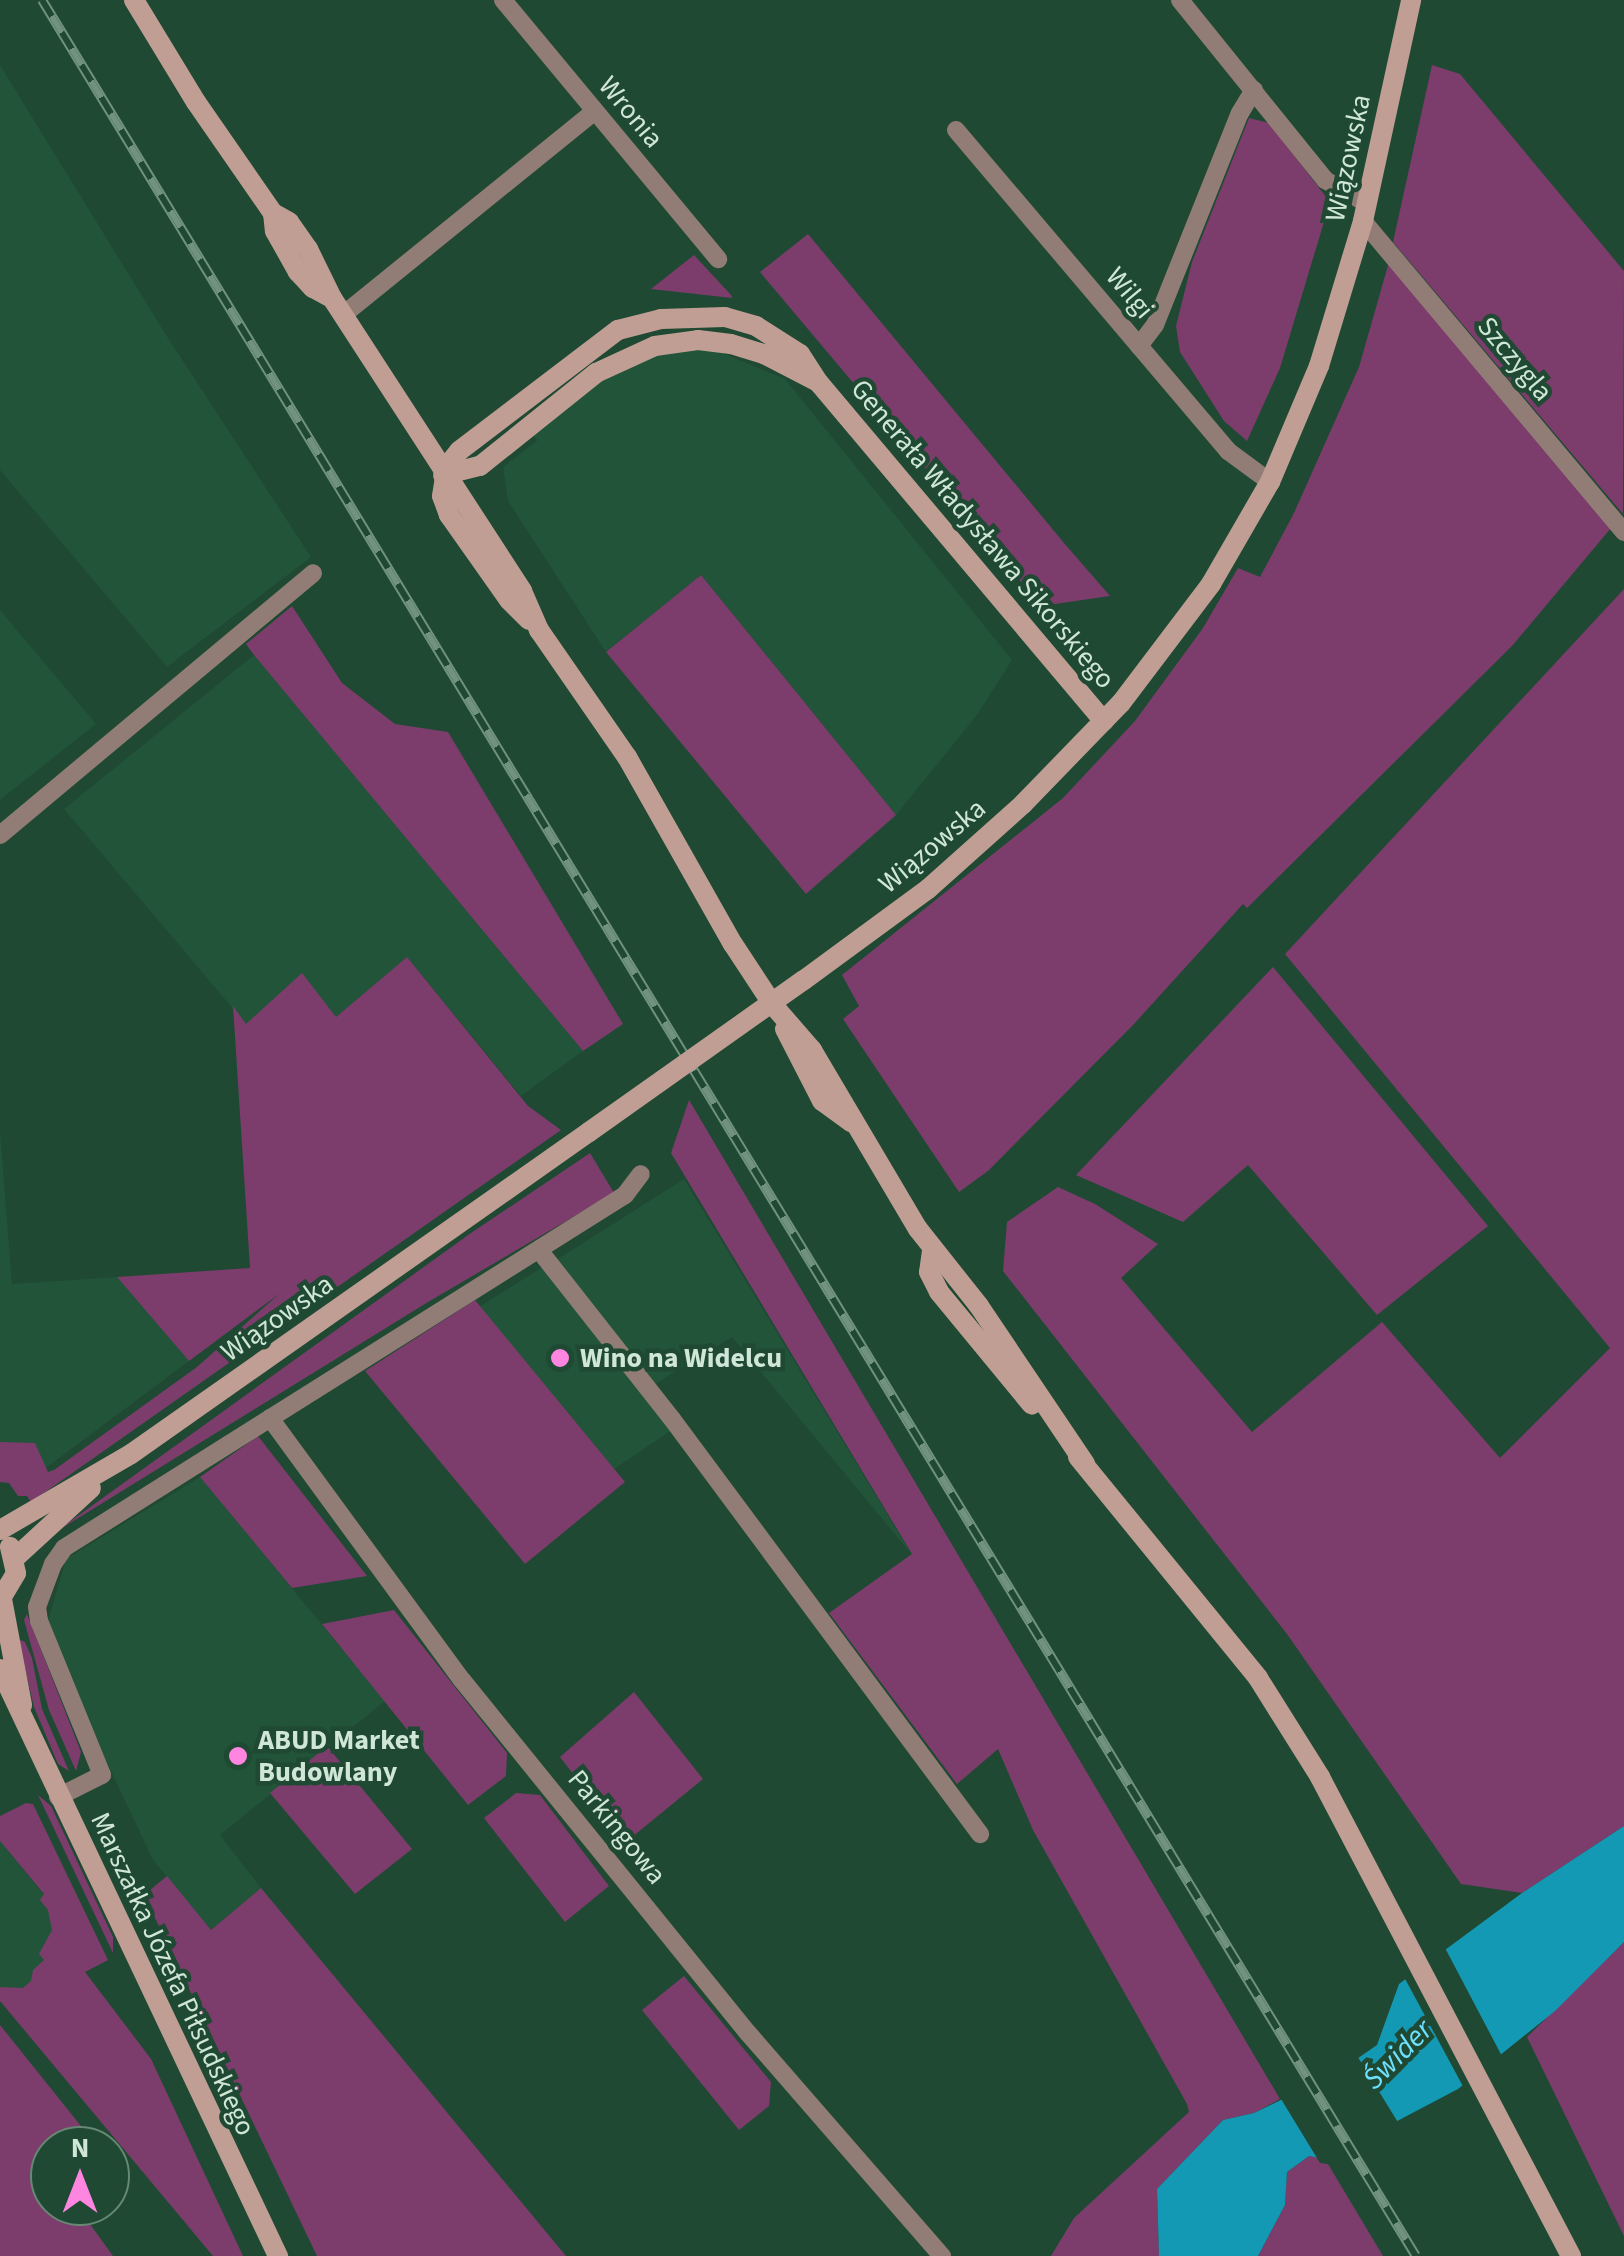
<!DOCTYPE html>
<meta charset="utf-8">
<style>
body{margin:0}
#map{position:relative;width:1624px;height:2256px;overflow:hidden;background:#1f4932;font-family:"Source Sans 3",sans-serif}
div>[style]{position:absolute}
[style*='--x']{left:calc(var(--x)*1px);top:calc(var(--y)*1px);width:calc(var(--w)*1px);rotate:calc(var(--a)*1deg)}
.built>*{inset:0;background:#215438}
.green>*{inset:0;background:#7c3d6c}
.water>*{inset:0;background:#1499b5}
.pier>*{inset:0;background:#1f4932}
.street>*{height:18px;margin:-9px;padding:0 9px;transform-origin:9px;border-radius:9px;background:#927d76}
.secondary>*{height:20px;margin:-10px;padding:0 10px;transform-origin:10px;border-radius:10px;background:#c09e94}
.rail>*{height:10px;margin-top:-5px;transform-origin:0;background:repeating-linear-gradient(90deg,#1f4932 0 19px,#71927f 0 38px);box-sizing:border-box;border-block:2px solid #71927f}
.secondary-bridge>*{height:20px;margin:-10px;padding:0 10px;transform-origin:10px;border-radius:10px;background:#c09e94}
.dots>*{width:28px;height:28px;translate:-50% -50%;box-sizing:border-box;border:5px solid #1f4932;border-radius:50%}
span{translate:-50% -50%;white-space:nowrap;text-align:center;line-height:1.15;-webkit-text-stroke:9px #1f4932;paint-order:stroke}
.street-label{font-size:28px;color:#d0e7d8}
.poi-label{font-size:28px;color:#d0e7d8;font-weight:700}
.left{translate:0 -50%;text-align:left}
.water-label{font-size:30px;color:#6ee1ff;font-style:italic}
.north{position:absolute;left:30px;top:2126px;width:100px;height:100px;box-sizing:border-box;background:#1f4932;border:2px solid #668874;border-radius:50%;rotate:0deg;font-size:28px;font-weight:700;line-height:40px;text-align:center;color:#d0e7d8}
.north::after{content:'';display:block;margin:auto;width:35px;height:45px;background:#fe86e0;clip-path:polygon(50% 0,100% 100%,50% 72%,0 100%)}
</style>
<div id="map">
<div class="built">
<i style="clip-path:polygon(0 65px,166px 335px,311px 557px,167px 667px,0 470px)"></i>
<i style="clip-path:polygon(710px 348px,785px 379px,1012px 660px,977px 715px,896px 815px,701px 575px,606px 652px,508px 501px,503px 467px,538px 440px,532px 435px,609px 372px,665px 353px)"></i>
<i style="clip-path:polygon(0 610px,96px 724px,0 800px)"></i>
<i style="clip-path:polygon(254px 655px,583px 1051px,521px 1096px,407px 957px,336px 1017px,246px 1024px,64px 809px)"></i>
<i style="clip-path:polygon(0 1130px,12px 1284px,117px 1277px,189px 1361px,23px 1485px,0 1472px)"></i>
<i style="clip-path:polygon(684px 1179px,912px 1555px,732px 1337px,655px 1384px,553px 1262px)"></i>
<i style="clip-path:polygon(544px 1266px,672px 1430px,614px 1469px,479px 1307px)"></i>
<i style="clip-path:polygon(200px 1477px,385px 1701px,220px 1835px,261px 1888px,211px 1930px,153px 1860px,93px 1733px,48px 1621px,66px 1559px)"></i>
<i style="clip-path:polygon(0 1841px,44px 1895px,65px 1943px,18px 1998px,0 1997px)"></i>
</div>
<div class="green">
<i style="clip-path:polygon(1432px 65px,1460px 74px,1624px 271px,1623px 514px,1393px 242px)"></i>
<i style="clip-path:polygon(1249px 118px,1269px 123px,1330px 202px,1280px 368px,1247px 441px,1224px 421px,1180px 352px,1176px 326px,1192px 262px)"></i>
<i style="clip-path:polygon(808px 234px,1064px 543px,1110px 596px,1041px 606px,760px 272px)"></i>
<i style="clip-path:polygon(694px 255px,731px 295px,732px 298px,651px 289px)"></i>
<i style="clip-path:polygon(1389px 262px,1611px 528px,1512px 646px,1247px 908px,1243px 904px,1133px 1025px,988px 1171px,959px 1192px,843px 1019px,859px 1006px,842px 975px,1063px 798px,1135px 721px,1203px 628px,1238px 568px,1260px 577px,1294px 513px,1359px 367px)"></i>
<i style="clip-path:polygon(701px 575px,896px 815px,806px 894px,606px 652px)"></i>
<i style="clip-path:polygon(1624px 589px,1624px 1826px,1522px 1893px,1461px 1884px,1287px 1634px,1003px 1271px,1007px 1222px,1058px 1187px,1095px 1204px,1158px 1244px,1121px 1278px,1252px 1432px,1382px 1322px,1500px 1458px,1610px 1348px,1285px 954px)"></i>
<i style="clip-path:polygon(292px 606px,342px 683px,395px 724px,448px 732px,623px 1024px,583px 1051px,254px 655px,246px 644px)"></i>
<i style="clip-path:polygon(407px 957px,528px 1106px,561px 1130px,31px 1502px,27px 1496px,18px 1496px,9px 1483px,0 1482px,0 1442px,35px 1443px,48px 1472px,54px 1470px,197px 1367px,279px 1294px,189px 1361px,117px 1277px,250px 1268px,233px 1006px,246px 1024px,302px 973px,336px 1017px)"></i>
<i style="clip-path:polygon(1273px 967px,1488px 1226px,1377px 1315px,1248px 1165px,1183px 1222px,1076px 1175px)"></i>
<i style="clip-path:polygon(689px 1100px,1280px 2099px,1254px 2113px,1223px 2120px,1157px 2189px,1159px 2256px,1051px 2256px,1074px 2218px,1189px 2112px,1187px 2104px,1033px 1830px,998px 1749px,957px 1784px,829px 1613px,912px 1554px,671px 1153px)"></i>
<i style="clip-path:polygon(590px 1153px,614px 1193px,428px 1302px,54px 1533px,471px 1233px)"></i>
<i style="clip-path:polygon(475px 1300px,625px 1482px,525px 1564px,365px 1371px)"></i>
<i style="clip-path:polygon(258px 1436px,367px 1576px,292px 1588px,200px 1477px)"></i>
<i style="clip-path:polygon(394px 1610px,507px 1753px,506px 1776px,468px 1805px,322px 1624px)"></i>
<i style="clip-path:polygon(27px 1614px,81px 1752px,76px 1771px,49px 1710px,24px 1620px)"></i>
<i style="clip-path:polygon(18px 1639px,25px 1642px,32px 1658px,42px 1709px,69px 1771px,58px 1764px,34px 1707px)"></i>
<i style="clip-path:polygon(634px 1692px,703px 1779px,626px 1842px,560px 1757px)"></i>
<i style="clip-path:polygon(327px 1746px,412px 1849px,355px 1894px,270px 1793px)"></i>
<i style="clip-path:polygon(516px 1793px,540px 1795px,609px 1886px,565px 1922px,484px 1818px)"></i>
<i style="clip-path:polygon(38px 1795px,51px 1806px,113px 1937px,113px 1953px)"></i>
<i style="clip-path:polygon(26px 1803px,33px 1804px,108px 1960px,85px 1972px,151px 2059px,243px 2256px,213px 2256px,0 2001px,0 1987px,23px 1988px,31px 1981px,33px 1970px,44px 1960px,39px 1954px,52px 1930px,48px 1910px,40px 1900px,44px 1894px,0 1841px,0 1816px)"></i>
<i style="clip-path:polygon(167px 1876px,211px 1930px,261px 1888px,566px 2256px,317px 2256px,144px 1895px)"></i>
<i style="clip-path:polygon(1624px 1942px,1624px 2236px,1527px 2037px)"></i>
<i style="clip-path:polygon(684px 1976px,771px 2082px,769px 2106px,739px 2130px,642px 2010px)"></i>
<i style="clip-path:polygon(0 2025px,97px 2146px,50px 2146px,50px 2206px,77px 2206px,113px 2256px,0 2256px)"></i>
<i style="clip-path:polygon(1309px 2156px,1325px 2159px,1383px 2256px,1258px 2256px,1285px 2205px,1287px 2172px)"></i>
</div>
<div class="water">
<i style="clip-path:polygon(1624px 1826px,1624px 1942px,1555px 2011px,1458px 2089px,1325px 2159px,1309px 2156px,1287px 2172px,1285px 2205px,1258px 2256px,1159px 2256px,1157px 2189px,1223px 2120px,1254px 2113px,1335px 2074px,1377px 2045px,1399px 1984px,1522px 1893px)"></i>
</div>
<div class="pier">
<i style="clip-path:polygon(1444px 1946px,1504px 2060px,1465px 2090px,1403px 1975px)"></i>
<i style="clip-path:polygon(1356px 2054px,1399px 2124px,1327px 2164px,1320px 2163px,1278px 2094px,1299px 2087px,1303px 2077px,1320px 2067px,1334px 2069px)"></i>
</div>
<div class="street">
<i style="--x:503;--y:0;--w:337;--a:50.3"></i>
<i style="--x:1180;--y:0;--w:231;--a:51.1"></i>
<i style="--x:1325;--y:180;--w:47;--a:29.3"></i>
<i style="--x:956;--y:130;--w:421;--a:49.7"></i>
<i style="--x:1228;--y:451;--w:52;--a:36.4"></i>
<i style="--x:1363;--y:221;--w:406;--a:50"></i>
<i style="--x:343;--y:315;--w:323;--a:-39"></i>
<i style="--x:1139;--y:346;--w:26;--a:-53"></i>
<i style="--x:1155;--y:325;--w:228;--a:-68.2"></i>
<i style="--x:1240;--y:113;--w:27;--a:-59"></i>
<i style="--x:0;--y:835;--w:408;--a:-39.9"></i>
<i style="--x:539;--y:1250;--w:215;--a:51.8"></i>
<i style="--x:672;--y:1419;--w:517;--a:53.42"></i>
<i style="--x:270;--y:1418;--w:325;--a:53.8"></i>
<i style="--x:462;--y:1680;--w:454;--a:51"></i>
<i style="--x:748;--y:2033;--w:296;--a:49"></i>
<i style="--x:58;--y:1797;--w:49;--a:-26.6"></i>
<i style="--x:102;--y:1775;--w:166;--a:-112.2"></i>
<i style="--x:39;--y:1621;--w:14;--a:-98"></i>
<i style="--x:37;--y:1607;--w:46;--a:-69.6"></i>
<i style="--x:53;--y:1564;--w:19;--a:-55"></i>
<i style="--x:64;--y:1548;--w:663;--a:-32.18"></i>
<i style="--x:625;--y:1195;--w:26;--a:-53"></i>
</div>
<div class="secondary">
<i style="--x:134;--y:0;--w:119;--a:58.7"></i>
<i style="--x:196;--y:102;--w:135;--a:55.3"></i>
<i style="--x:273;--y:213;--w:18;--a:84"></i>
<i style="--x:275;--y:231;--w:47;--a:60.7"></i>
<i style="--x:298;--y:272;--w:22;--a:47"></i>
<i style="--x:313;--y:288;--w:21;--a:28"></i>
<i style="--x:273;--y:213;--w:18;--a:29"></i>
<i style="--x:289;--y:222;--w:33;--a:55"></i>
<i style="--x:308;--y:249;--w:55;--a:63.9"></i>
<i style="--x:332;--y:298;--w:349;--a:57"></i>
<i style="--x:522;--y:591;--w:43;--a:66.4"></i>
<i style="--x:539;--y:630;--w:155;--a:55.3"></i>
<i style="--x:627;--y:757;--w:215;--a:60.5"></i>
<i style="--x:733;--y:944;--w:73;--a:56.7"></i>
<i style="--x:773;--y:1005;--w:60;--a:49.1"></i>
<i style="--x:812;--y:1050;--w:208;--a:59.4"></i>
<i style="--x:918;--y:1229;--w:98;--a:51.6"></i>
<i style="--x:979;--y:1306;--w:190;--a:56.1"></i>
<i style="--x:443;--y:475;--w:38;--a:-14"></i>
<i style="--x:480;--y:466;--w:149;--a:-38.7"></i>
<i style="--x:596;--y:373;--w:65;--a:-24.6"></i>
<i style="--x:655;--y:346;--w:43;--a:-7.9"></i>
<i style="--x:698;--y:340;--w:33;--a:7"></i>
<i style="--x:731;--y:344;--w:34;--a:17"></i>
<i style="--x:764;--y:354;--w:59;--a:27.4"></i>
<i style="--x:529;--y:620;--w:28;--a:-135"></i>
<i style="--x:509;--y:600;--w:104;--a:-125.2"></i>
<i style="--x:449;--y:515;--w:20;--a:-110"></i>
<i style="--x:442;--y:496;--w:30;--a:-81"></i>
<i style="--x:447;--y:466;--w:19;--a:-51"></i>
<i style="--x:459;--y:451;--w:200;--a:-37.3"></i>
<i style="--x:618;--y:330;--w:44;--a:-14.3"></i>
<i style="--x:661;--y:319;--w:64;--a:-1.8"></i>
<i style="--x:725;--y:317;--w:32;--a:16"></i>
<i style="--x:756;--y:326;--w:52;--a:32.5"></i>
<i style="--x:800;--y:354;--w:35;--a:57"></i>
<i style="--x:819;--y:383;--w:442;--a:49.9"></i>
<i style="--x:804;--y:980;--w:154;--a:-36.3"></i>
<i style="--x:928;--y:889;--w:127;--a:-41.8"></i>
<i style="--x:1023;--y:804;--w:141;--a:-45.9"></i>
<i style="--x:1121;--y:703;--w:149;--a:-52.9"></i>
<i style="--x:1211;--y:584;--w:118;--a:-60"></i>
<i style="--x:1270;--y:482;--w:126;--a:-67.1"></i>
<i style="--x:1319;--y:366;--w:152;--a:-73.1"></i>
<i style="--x:1363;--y:221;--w:226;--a:-77.7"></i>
<i style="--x:785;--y:1029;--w:81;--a:62.8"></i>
<i style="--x:822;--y:1101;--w:36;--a:36"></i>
<i style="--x:932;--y:1251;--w:21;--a:98"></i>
<i style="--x:929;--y:1272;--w:22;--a:63"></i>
<i style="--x:939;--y:1292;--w:146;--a:50.5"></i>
<i style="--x:1078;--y:1457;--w:285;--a:50.8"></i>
<i style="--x:1258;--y:1678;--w:117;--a:57.9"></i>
<i style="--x:1320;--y:1777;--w:541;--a:62.35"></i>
<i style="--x:0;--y:1530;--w:151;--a:-30.1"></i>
<i style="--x:131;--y:1454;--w:560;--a:-35.11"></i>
<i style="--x:15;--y:1558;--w:103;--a:-42.6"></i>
<i style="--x:2;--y:1599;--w:108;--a:79.3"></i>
<i style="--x:0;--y:1600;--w:31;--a:-59"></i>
<i style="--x:16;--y:1573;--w:27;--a:-103"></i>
<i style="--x:0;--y:1669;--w:650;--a:64.66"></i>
</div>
<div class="rail">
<i style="--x:42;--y:0;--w:2641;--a:58.66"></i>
</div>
<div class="secondary-bridge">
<i style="--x:589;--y:1132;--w:263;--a:-35.3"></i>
</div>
<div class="dots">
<i style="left:560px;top:1358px;background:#fe86e0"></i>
<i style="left:238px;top:1756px;background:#fe86e0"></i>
</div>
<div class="street-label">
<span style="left:631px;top:112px;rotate:50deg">Wronia</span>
<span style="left:1348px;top:158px;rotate:-78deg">Wiązowska</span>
<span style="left:1130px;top:293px;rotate:50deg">Wilgi</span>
<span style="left:1515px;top:359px;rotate:50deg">Szczygla</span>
<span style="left:983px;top:534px;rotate:50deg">Generała Władysława Sikorskiego</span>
<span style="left:932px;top:846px;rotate:-40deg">Wiązowska</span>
<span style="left:277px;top:1318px;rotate:-35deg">Wiązowska</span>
<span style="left:617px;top:1827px;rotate:51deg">Parkingowa</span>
<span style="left:173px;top:1974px;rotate:65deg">Marszałka Józefa Piłsudskiego</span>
</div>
<div class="poi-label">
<span class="left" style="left:580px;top:1358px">Wino na Widelcu</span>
<span class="left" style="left:258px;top:1756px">ABUD Market<br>Budowlany</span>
</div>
<div class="water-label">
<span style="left:1398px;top:2055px;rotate:-45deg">Świder</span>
</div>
<div class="north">N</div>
</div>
